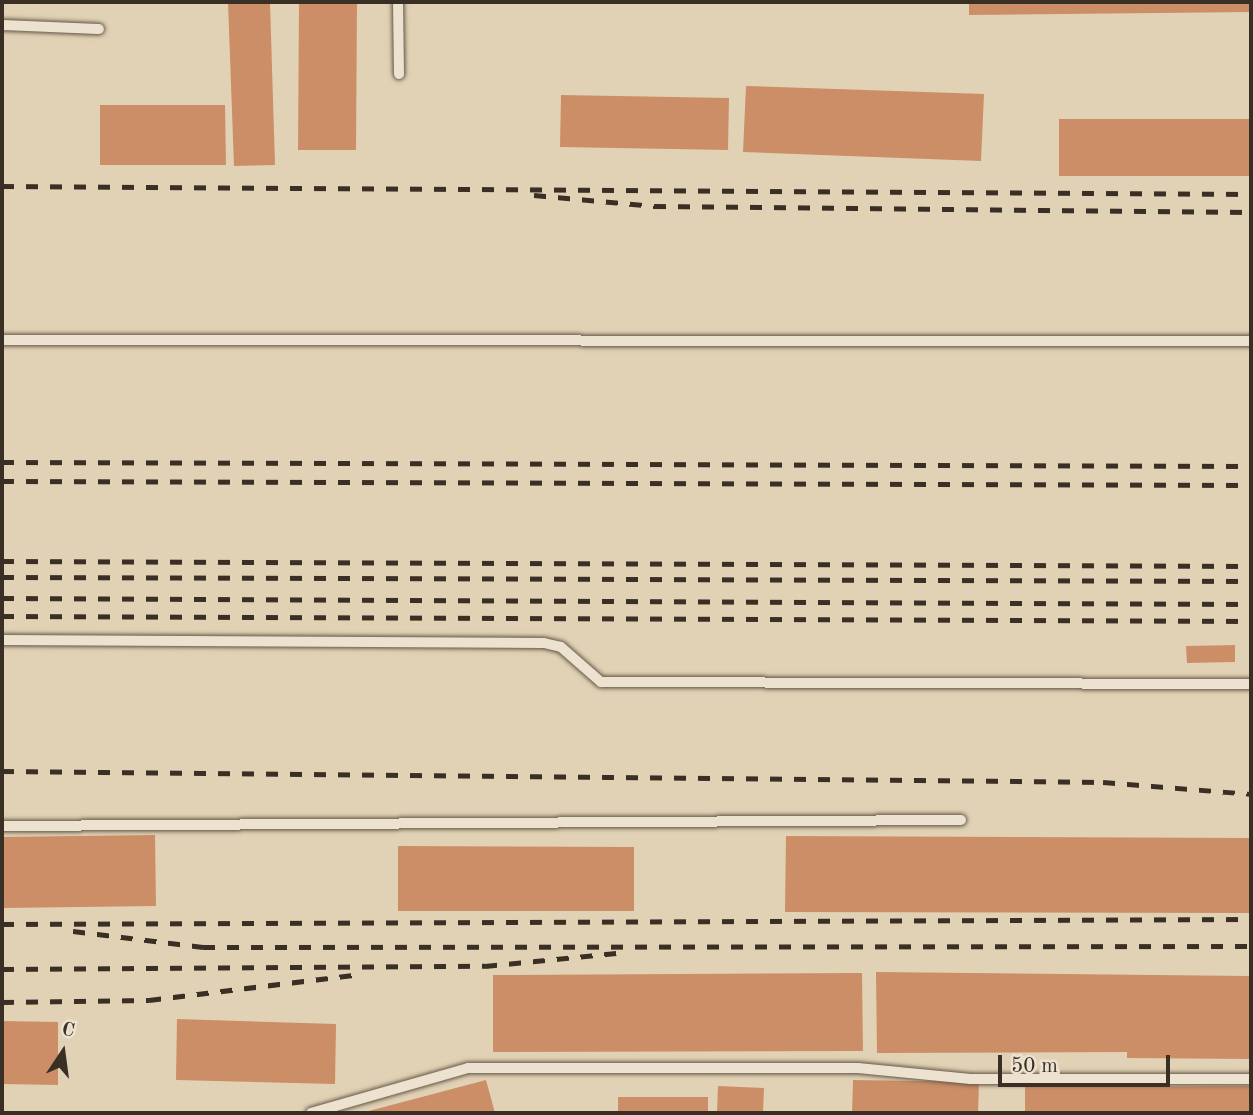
<!DOCTYPE html>
<meta charset="utf-8">
<style>
body{margin:0}
#map{position:relative;width:1253px;height:1115px;overflow:hidden;background:#e2d2b5;font-family:"Old Standard TT",serif}
div>[style]{position:absolute}
[style*='--x']{left:calc(var(--x)*1px);top:calc(var(--y)*1px);width:calc(var(--w)*1px);rotate:calc(var(--a)*1deg)}
.building>*{inset:0;background:#cc8e67}
.roads{filter:drop-shadow(0 0 2px #645848) drop-shadow(0 0 2px #645848)}
.service>*{height:10px;margin:-5px;padding:0 5px;transform-origin:5px;border-radius:5px;background:#ece2cf}
.rail>*{height:5px;margin-top:-2.5px;transform-origin:0;background:repeating-linear-gradient(90deg,#3a2f24 0 12px,transparent 0 24px)}
span{translate:-50% -50%;white-space:nowrap;text-align:center;line-height:1.15;-webkit-text-stroke:5px #ece2cf;paint-order:stroke}
.frame{position:absolute;inset:0;border:4px solid #3a2f24;pointer-events:none}
.north{position:absolute;left:28px;top:1017px;width:70px;height:70px;-webkit-text-stroke:5px #ece2cf;paint-order:stroke;rotate:13deg;font-size:19px;font-weight:700;line-height:28px;text-align:center;color:#3a2f24}
.north::after{content:'';display:block;margin:auto;width:24px;height:32px;background:#3a2f24;clip-path:polygon(50% 0,100% 100%,50% 72%,0 100%)}
.scale{position:absolute;left:998px;top:1055px;width:172px;height:32px;box-sizing:border-box;border:4px solid #3a2f24;border-top:0;padding-left:9px;font-size:21px;line-height:24px;white-space:nowrap;color:#3a2f24;-webkit-text-stroke:5px #ece2cf;paint-order:stroke}
</style>
<div id="map">
<div class="building">
<i style="clip-path:polygon(228px 2px,270px 2px,275px 165px,234px 166px)"></i>
<i style="clip-path:polygon(299px 2px,357px 2px,356px 150px,298px 150px)"></i>
<i style="clip-path:polygon(969px 2px,1251px 2px,1251px 12px,969px 15px)"></i>
<i style="clip-path:polygon(746px 86px,984px 94px,981px 161px,743px 152px)"></i>
<i style="clip-path:polygon(561px 95px,729px 98px,728px 150px,560px 147px)"></i>
<i style="clip-path:polygon(100px 105px,225px 105px,226px 165px,100px 165px)"></i>
<i style="clip-path:polygon(1059px 119px,1251px 119px,1251px 176px,1059px 176px)"></i>
<i style="clip-path:polygon(1235px 645px,1235px 662px,1187px 663px,1186px 646px)"></i>
<i style="clip-path:polygon(155px 835px,156px 906px,2px 908px,2px 837px)"></i>
<i style="clip-path:polygon(786px 836px,1251px 838px,1251px 913px,785px 912px)"></i>
<i style="clip-path:polygon(398px 846px,634px 847px,634px 911px,398px 911px)"></i>
<i style="clip-path:polygon(876px 972px,1249px 976px,1249px 1059px,1127px 1058px,1127px 1052px,877px 1053px)"></i>
<i style="clip-path:polygon(862px 973px,863px 1051px,493px 1052px,493px 975px)"></i>
<i style="clip-path:polygon(177px 1019px,336px 1024px,335px 1084px,176px 1080px)"></i>
<i style="clip-path:polygon(2px 1021px,58px 1022px,58px 1085px,2px 1084px)"></i>
<i style="clip-path:polygon(486px 1080px,495px 1113px,365px 1113px,365px 1112px)"></i>
<i style="clip-path:polygon(853px 1080px,979px 1082px,978px 1113px,852px 1113px)"></i>
<i style="clip-path:polygon(718px 1086px,764px 1088px,763px 1113px,717px 1113px)"></i>
<i style="clip-path:polygon(1251px 1086px,1251px 1113px,1025px 1113px,1025px 1087px)"></i>
<i style="clip-path:polygon(618px 1097px,708px 1097px,708px 1113px,618px 1113px)"></i>
</div>
<div class="roads">
<div class="service">
<i style="--x:398;--y:2;--w:72;--a:89.2"></i>
<i style="--x:2;--y:25;--w:97;--a:2.4"></i>
<i style="--x:2;--y:340;--w:1249;--a:0.05"></i>
<i style="--x:2;--y:640;--w:542;--a:0.32"></i>
<i style="--x:544;--y:643;--w:17;--a:13"></i>
<i style="--x:561;--y:647;--w:53;--a:41.2"></i>
<i style="--x:601;--y:682;--w:650;--a:0.18"></i>
<i style="--x:2;--y:826;--w:959;--a:-0.36"></i>
<i style="--x:311;--y:1113;--w:163;--a:-16"></i>
<i style="--x:468;--y:1068;--w:390;--a:0"></i>
<i style="--x:858;--y:1068;--w:113;--a:5.6"></i>
<i style="--x:970;--y:1079;--w:281;--a:0"></i>
</div>
</div>
<div class="rail">
<i style="--x:2;--y:186;--w:1249;--a:0.37"></i>
<i style="--x:534;--y:195;--w:121;--a:5.2"></i>
<i style="--x:654;--y:206;--w:597;--a:0.58"></i>
<i style="--x:2;--y:462;--w:1249;--a:0.18"></i>
<i style="--x:2;--y:481;--w:1249;--a:0.18"></i>
<i style="--x:2;--y:561;--w:1249;--a:0.23"></i>
<i style="--x:2;--y:577;--w:1249;--a:0.18"></i>
<i style="--x:2;--y:598;--w:1249;--a:0.28"></i>
<i style="--x:2;--y:616;--w:1249;--a:0.23"></i>
<i style="--x:2;--y:771;--w:1101;--a:0.57"></i>
<i style="--x:1103;--y:782;--w:148;--a:4.6"></i>
<i style="--x:2;--y:924;--w:1249;--a:-0.23"></i>
<i style="--x:73;--y:931;--w:131;--a:7"></i>
<i style="--x:203;--y:947;--w:1048;--a:-0.05"></i>
<i style="--x:2;--y:969;--w:483;--a:-0.4"></i>
<i style="--x:485;--y:966;--w:132;--a:-5.7"></i>
<i style="--x:2;--y:1002;--w:147;--a:-0.8"></i>
<i style="--x:149;--y:1000;--w:214;--a:-7"></i>
</div>
<div class="frame"></div>
<div class="north">С</div>
<div class="scale">50 m</div>
</div>
